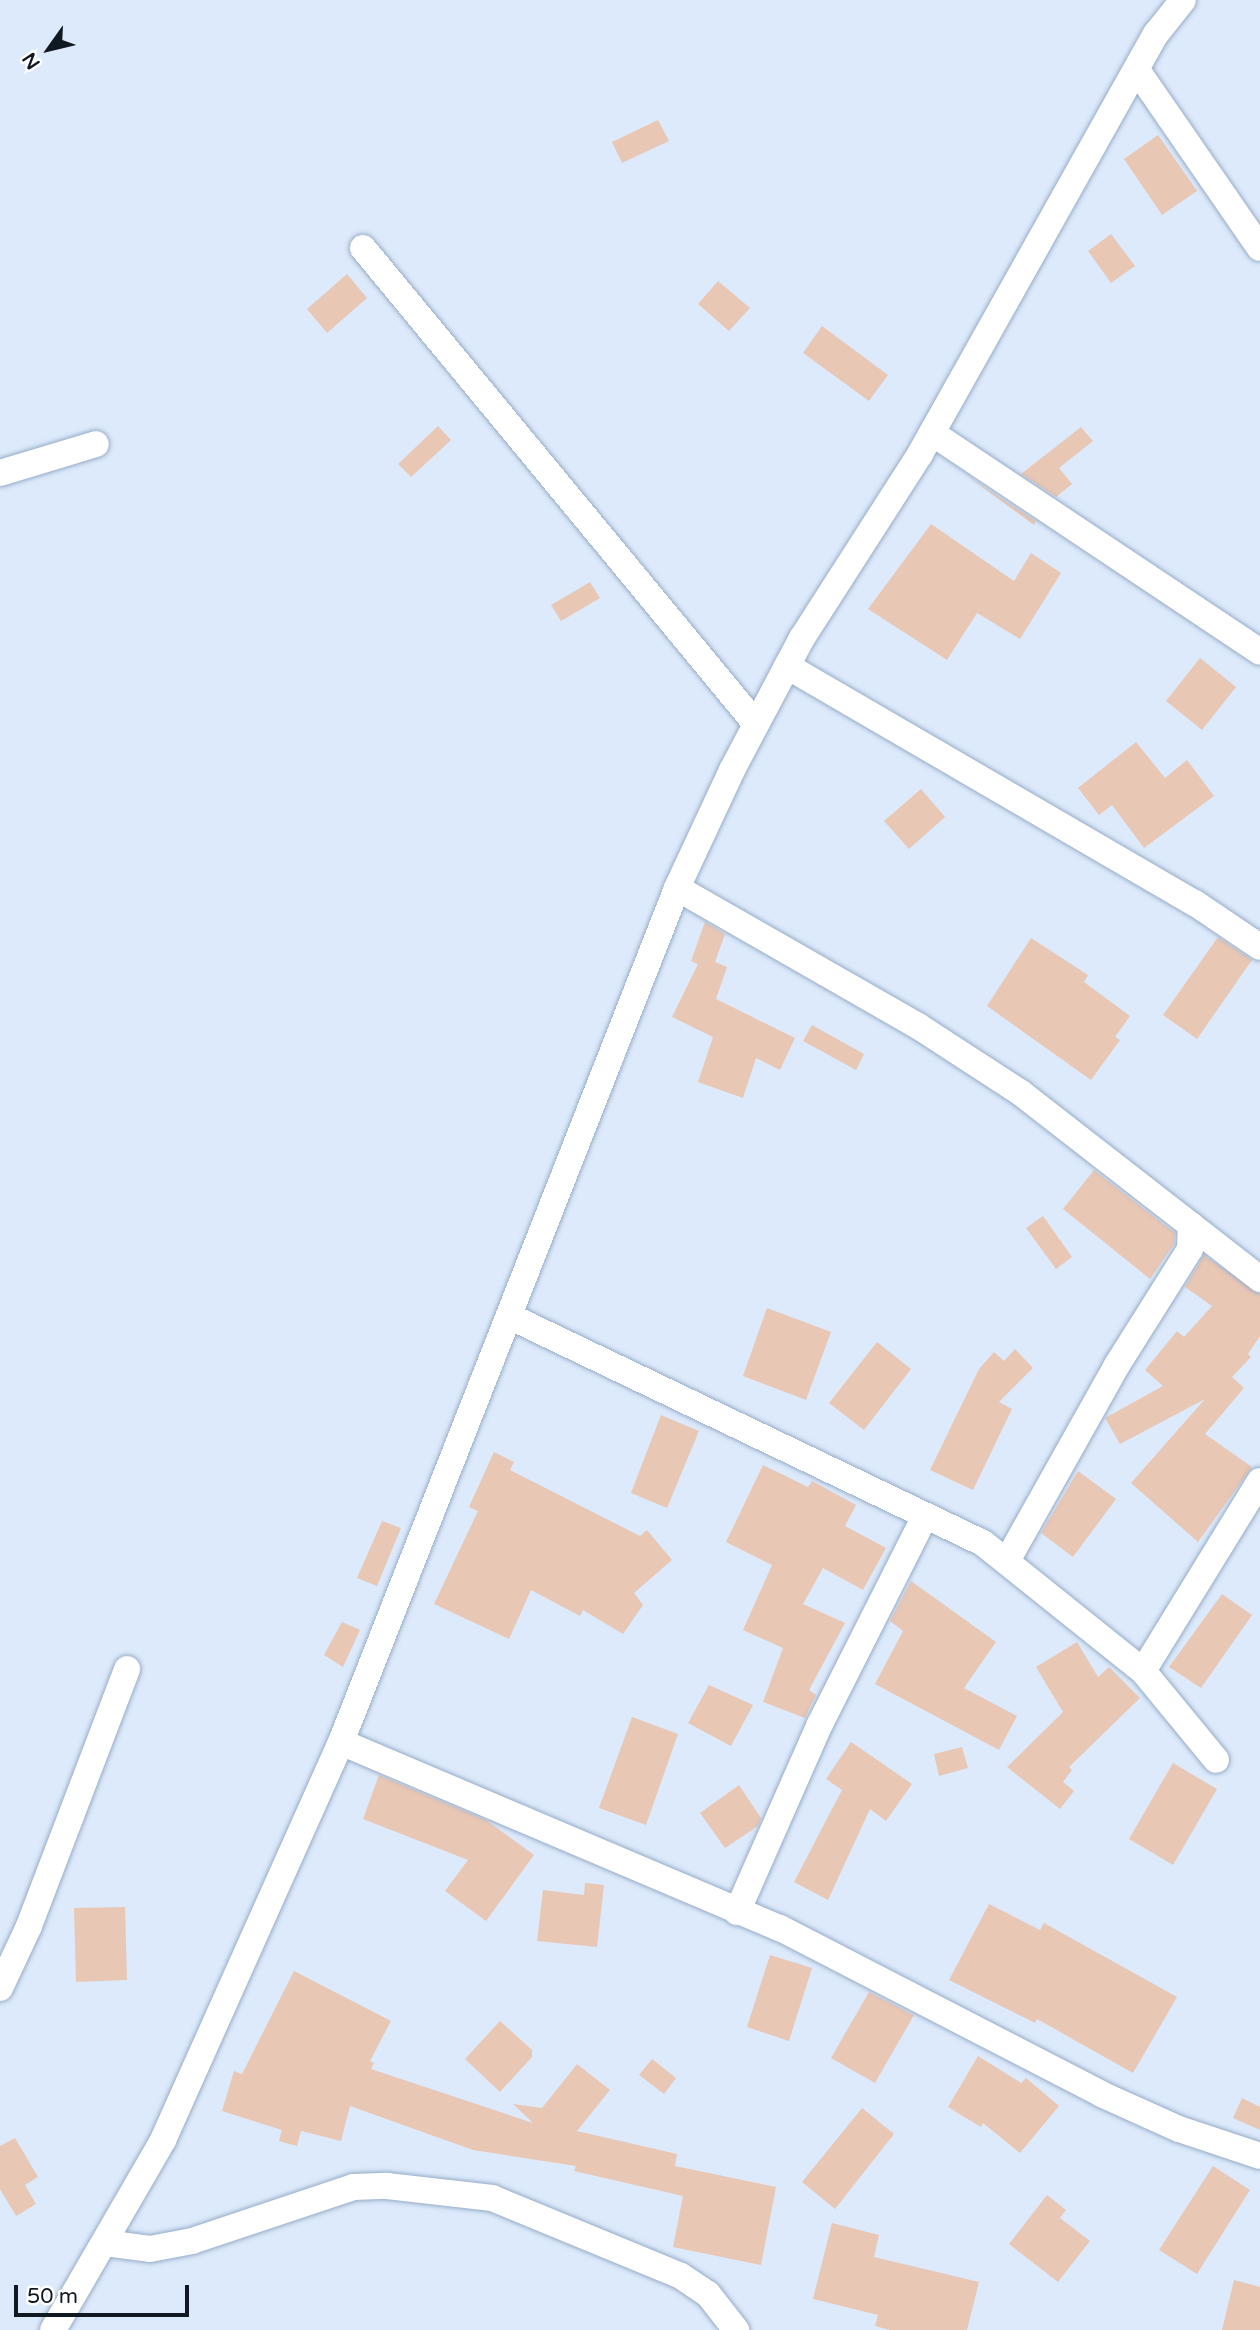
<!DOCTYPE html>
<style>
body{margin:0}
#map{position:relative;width:1260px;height:2330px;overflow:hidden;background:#dceafb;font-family:"Varela Round",sans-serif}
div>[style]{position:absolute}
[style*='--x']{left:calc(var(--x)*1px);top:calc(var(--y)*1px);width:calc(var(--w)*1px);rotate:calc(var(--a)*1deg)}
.building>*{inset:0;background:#e9c7b5}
.roads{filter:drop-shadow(0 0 2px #97acc7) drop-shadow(0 0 2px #97acc7)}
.street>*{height:26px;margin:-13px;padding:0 13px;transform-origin:13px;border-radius:13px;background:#fff}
span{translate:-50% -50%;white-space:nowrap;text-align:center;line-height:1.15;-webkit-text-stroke:6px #fff;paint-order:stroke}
.north{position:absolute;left:14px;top:14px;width:70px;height:70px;-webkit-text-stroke:5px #fff;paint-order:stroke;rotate:236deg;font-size:19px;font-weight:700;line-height:28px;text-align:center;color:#101822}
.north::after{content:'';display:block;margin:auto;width:24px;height:32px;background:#101822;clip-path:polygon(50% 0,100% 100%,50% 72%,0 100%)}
.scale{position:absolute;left:14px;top:2285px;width:175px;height:32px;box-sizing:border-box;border:4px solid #101822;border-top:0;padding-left:9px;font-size:21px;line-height:24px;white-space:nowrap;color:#101822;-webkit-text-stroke:5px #fff;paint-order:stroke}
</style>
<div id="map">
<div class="building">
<i style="clip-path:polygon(658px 120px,669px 141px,622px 163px,612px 142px)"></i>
<i style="clip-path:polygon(1158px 135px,1197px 191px,1162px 215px,1124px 159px)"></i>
<i style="clip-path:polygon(1111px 234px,1135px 266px,1111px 283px,1088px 251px)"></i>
<i style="clip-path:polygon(347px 274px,367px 298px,327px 333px,307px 309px)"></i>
<i style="clip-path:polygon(718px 281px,750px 308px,729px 331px,698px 304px)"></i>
<i style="clip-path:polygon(822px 326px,888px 375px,869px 401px,803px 353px)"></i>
<i style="clip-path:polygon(438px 426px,451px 440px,411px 477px,398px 464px)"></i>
<i style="clip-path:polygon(1081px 427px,1093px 441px,1059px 468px,1072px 484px,1056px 497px,1021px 474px)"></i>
<i style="clip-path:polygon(966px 475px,1036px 521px,1034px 525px)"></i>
<i style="clip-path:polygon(931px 524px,1014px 581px,1031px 553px,1061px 573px,1020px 639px,977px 613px,947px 660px,868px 609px)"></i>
<i style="clip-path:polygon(590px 582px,600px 598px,561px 621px,551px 605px)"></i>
<i style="clip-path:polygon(1200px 658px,1236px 687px,1202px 730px,1166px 701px)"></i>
<i style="clip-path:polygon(1136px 742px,1165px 778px,1187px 760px,1214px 796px,1144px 848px,1112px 805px,1099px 815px,1078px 788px)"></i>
<i style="clip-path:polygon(921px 789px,945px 817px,909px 849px,884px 821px)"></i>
<i style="clip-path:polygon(705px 922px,725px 934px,715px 962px,727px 967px,716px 999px,795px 1038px,780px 1070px,756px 1058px,743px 1098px,698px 1082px,713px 1037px,672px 1017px,698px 964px,691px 961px)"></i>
<i style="clip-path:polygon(1218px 937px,1252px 960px,1197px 1039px,1163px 1015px)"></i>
<i style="clip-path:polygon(1031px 938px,1088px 975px,1084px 982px,1130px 1016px,1115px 1037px,1120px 1040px,1091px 1080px,987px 1006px)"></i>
<i style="clip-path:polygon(812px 1025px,864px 1054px,856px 1070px,803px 1041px)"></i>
<i style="clip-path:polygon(1094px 1170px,1175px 1233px,1174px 1244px,1150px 1279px,1063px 1209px)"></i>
<i style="clip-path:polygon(1043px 1216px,1072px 1257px,1056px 1269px,1026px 1228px)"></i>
<i style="clip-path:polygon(1204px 1255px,1260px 1294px,1260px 1336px,1248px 1354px,1251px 1357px,1232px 1377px,1244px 1388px,1205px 1434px,1252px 1467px,1198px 1542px,1131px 1483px,1205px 1399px,1120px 1444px,1105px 1418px,1163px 1386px,1145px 1370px,1177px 1331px,1184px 1337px,1212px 1306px,1185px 1287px)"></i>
<i style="clip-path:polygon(767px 1308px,831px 1332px,806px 1400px,743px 1376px)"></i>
<i style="clip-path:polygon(877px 1342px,911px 1369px,864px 1430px,829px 1403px)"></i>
<i style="clip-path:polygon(1015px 1349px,1033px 1368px,999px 1402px,1012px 1409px,973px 1490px,930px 1470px,979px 1369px,994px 1352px,1004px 1361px)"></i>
<i style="clip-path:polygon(661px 1415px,699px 1431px,667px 1508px,631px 1493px)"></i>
<i style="clip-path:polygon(494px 1452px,514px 1462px,510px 1470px,640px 1536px,647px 1530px,672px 1560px,634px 1593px,643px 1605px,623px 1634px,583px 1610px,580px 1616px,531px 1590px,509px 1639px,434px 1604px,478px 1511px,469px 1507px)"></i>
<i style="clip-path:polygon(763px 1465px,808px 1487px,812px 1481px,856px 1505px,845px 1526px,886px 1548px,863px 1590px,823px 1568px,803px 1604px,845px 1623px,809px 1690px,816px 1695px,805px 1718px,763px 1702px,783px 1648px,743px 1630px,772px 1565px,726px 1542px)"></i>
<i style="clip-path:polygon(1078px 1471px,1116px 1499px,1073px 1557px,1041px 1533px)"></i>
<i style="clip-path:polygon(382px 1521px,401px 1528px,377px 1586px,357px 1578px)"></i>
<i style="clip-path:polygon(911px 1581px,996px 1642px,964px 1688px,1017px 1716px,999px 1750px,875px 1684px,903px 1631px,890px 1621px)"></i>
<i style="clip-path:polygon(1222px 1594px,1252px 1615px,1201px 1688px,1169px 1667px)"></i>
<i style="clip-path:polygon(342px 1622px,360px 1630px,343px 1667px,324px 1655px)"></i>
<i style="clip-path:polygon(1077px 1642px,1098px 1677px,1109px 1667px,1140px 1698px,1069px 1767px,1072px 1770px,1063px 1782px,1074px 1791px,1060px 1809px,1007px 1767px,1063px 1712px,1036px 1667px)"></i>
<i style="clip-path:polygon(709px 1685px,753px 1705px,731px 1746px,688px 1723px)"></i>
<i style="clip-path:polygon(632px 1717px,678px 1734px,646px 1825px,599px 1808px)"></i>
<i style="clip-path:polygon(851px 1742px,912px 1784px,886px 1821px,870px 1809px,828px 1900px,794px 1882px,842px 1790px,826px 1779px)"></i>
<i style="clip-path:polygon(962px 1747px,968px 1768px,939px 1776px,934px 1754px)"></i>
<i style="clip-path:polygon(1173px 1763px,1217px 1789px,1173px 1865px,1129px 1839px)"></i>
<i style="clip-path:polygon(379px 1775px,486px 1820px,534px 1855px,486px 1921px,445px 1891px,468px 1860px,363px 1819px)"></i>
<i style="clip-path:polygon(739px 1785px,761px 1818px,758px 1826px,725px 1848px,700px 1813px)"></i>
<i style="clip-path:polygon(585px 1883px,604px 1885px,597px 1947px,537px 1941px,543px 1890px,584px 1895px)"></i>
<i style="clip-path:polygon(989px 1904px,1040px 1930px,1044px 1923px,1177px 1997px,1133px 2073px,1037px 2019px,1035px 2023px,949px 1980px)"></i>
<i style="clip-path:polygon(125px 1907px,127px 1980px,76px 1982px,74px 1908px)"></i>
<i style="clip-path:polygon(770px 1955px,812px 1968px,789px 2041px,747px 2027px)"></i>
<i style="clip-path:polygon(294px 1971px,391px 2021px,370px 2061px,374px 2063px,371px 2069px,533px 2123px,513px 2104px,542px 2108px,577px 2064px,610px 2090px,577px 2131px,677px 2154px,675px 2166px,776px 2187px,761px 2265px,673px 2247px,683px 2196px,574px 2171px,576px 2166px,473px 2150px,350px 2106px,341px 2141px,301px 2131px,297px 2146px,279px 2141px,282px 2130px,222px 2111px,234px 2071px,242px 2074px)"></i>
<i style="clip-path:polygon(869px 1992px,914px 2015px,875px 2083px,831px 2058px)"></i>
<i style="clip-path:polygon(500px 2021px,532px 2050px,532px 2057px,500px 2092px,465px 2059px)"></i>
<i style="clip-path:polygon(978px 2056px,1021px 2083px,1026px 2078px,1059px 2106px,1020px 2153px,983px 2123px,981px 2127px,948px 2107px)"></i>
<i style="clip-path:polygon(652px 2059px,676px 2078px,664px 2094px,639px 2075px)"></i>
<i style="clip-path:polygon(1242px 2098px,1260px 2107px,1260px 2130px,1233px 2118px)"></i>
<i style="clip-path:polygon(862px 2108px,894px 2134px,835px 2209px,802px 2182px)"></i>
<i style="clip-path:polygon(15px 2138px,38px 2177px,25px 2185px,36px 2204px,16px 2216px,0 2189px,0 2146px)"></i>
<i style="clip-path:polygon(1213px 2166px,1250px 2190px,1197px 2274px,1159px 2250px)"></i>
<i style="clip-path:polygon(1047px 2195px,1066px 2210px,1060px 2218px,1090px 2241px,1058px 2282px,1009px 2244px)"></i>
<i style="clip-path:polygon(832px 2223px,879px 2235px,874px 2257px,979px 2282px,967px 2330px,890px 2330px,875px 2326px,878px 2315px,813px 2299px)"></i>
<i style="clip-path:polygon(1234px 2280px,1260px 2287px,1260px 2330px,1222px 2330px)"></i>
</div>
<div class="roads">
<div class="street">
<i style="--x:1137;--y:70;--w:216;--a:55.4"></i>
<i style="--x:363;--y:248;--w:617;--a:50.46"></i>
<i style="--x:932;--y:433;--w:394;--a:33.7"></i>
<i style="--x:0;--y:473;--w:100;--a:-16.8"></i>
<i style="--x:787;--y:666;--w:472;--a:30.2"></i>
<i style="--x:1195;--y:903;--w:78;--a:34.1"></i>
<i style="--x:677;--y:888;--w:278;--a:29.8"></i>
<i style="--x:918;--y:1026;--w:123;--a:33"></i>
<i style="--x:1021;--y:1093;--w:303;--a:37.9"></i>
<i style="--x:511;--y:1317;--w:523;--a:25.59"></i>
<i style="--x:983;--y:1543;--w:205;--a:38.7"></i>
<i style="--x:1143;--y:1671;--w:115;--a:50.6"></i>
<i style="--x:1007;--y:1561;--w:225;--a:-60.7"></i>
<i style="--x:1117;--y:1365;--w:137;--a:-57.8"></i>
<i style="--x:1190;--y:1249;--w:24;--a:-88"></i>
<i style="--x:1143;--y:1671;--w:223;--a:-58.4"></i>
<i style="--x:341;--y:1742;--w:477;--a:23"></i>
<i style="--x:780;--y:1928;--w:361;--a:27.3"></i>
<i style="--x:1101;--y:2094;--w:85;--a:24.2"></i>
<i style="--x:1179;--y:2129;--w:85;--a:18.4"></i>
<i style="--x:737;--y:1912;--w:206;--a:-66.2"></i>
<i style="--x:820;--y:1724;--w:233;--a:-63.2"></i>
<i style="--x:0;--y:1988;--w:68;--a:-64.9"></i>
<i style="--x:29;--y:1926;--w:275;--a:-69.1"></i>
<i style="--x:105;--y:2243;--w:45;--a:7.6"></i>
<i style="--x:150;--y:2249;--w:43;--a:-10.8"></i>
<i style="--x:192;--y:2241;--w:170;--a:-18.5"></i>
<i style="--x:353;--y:2187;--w:34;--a:-2"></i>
<i style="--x:387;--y:2186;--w:106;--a:6.5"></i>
<i style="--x:492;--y:2198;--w:204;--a:22.4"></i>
<i style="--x:681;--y:2276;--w:32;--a:34"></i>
<i style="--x:708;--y:2294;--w:46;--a:52.1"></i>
<i style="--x:53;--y:2330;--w:220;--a:-59.9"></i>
<i style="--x:163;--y:2140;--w:436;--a:-65.9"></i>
<i style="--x:341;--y:1742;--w:918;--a:-68.52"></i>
<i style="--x:677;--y:888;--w:130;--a:-65"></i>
<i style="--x:732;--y:770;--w:149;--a:-62.1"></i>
<i style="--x:802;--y:638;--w:219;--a:-57.3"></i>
<i style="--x:920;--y:454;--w:482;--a:-60.7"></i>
<i style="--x:1156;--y:34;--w:43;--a:-51.5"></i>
</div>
</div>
<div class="north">N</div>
<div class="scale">50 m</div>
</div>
